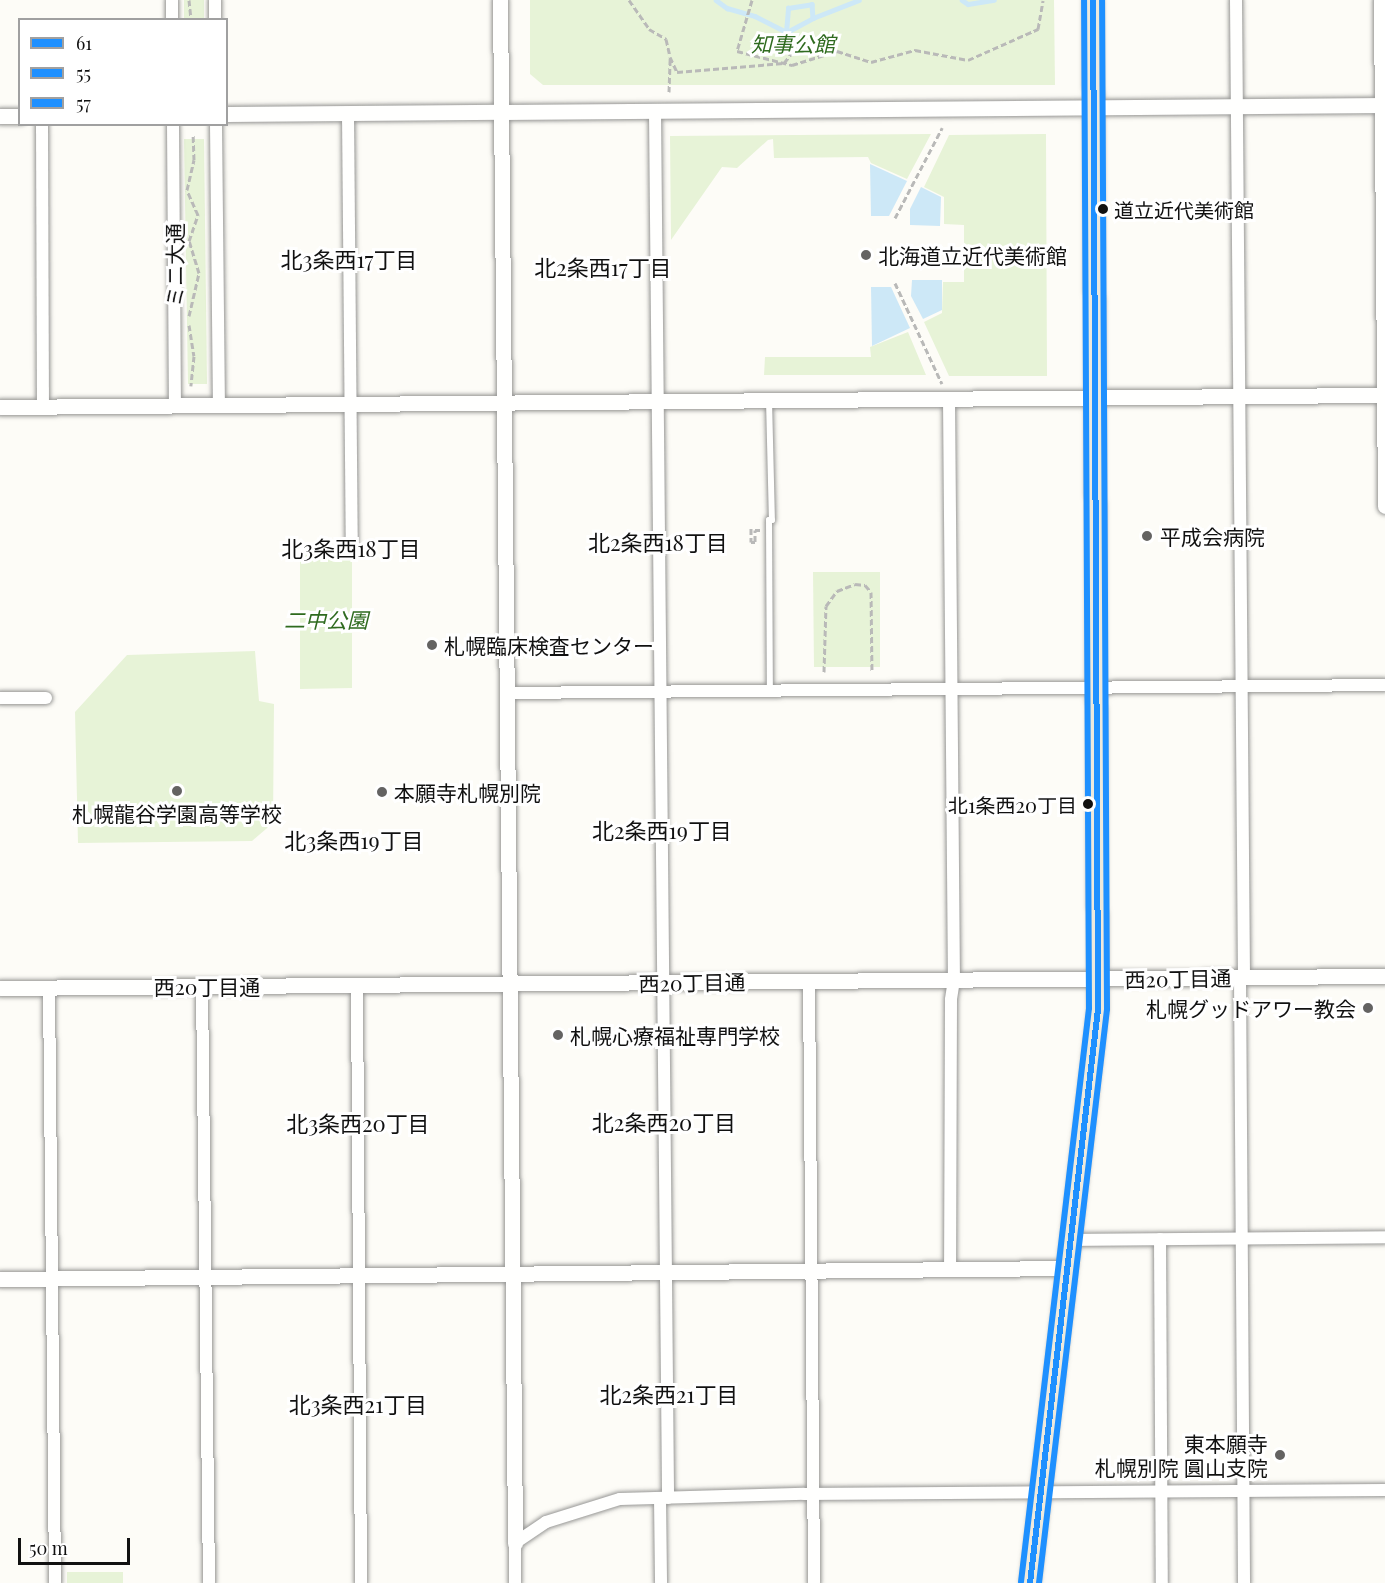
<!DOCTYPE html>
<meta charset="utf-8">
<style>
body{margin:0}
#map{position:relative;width:1385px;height:1583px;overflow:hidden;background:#fdfcf7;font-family:"Playfair Display","Noto Sans JP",serif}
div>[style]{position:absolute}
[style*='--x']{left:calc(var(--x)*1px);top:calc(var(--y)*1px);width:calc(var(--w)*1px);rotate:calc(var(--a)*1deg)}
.green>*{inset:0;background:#e7f3d7}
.water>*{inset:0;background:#cde8f7}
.stream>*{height:4.5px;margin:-2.25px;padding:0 2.25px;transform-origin:2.25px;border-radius:2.25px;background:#cde8f7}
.path>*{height:3px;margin-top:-1.5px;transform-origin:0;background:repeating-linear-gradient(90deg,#b9b9b8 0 6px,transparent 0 9px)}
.roads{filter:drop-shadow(0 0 2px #979795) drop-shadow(0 0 2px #979795)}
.service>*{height:6px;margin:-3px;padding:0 3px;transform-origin:3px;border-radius:3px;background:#fffffe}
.minor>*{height:12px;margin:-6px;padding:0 6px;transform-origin:6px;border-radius:6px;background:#fffffe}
.tertiary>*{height:15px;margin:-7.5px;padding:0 7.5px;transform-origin:7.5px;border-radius:7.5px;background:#fffffe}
.primary>*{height:18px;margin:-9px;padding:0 9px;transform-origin:9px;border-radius:9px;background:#ede9dc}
.bus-1>*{height:6px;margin:-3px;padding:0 3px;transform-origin:3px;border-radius:3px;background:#1e90ff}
.bus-2>*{height:6px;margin:-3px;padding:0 3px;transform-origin:3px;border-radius:3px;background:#1e90ff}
.bus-3>*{height:6px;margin:-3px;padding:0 3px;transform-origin:3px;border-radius:3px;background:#1e90ff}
.dots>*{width:16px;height:16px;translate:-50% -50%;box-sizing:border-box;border:3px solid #fff;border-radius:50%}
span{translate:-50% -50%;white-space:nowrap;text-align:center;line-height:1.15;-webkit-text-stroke:6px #fff;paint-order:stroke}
.bus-label{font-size:20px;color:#111}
.left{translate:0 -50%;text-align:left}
.right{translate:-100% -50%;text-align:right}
.park-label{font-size:21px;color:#2f6b1f;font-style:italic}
.poi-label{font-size:21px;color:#111}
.street-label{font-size:21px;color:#111}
.neighbourhood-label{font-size:22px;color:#111}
.legend{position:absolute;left:18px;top:18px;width:210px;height:108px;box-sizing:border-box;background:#fff;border:2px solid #a0a0a0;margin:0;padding:8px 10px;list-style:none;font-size:18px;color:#111}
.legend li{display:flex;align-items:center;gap:12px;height:30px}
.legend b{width:30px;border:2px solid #a0a0a0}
.scale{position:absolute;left:18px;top:1538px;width:112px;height:27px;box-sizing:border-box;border:3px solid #111;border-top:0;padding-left:8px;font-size:18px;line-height:21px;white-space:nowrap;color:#111;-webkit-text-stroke:4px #fff;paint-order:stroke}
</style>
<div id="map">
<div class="green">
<i style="clip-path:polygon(184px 0,204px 0,204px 19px,184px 19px)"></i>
<i style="clip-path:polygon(530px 0,1054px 0,1055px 85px,543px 85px,530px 74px)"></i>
<i style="clip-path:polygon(931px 134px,907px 179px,871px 163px,868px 157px,774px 158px,773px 139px,768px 140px,737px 168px,722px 167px,671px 240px,670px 136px)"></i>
<i style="clip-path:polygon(1046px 134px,1047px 376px,949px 376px,924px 322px,942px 313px,943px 282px,964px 282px,964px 225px,944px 224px,944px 197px,924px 187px,949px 135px)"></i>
<i style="clip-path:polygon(184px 139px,204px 139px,207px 384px,188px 384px)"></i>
<i style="clip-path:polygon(908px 332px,926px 375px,764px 375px,765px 357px,871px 357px,870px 347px)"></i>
<i style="clip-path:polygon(352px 547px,352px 688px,300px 689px,300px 549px)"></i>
<i style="clip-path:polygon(813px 572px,880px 572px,880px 667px,814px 667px)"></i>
<i style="clip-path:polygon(255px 651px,259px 701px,274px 704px,273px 823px,252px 841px,78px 843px,75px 712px,127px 655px)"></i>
<i style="clip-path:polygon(67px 1572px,123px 1572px,123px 1583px,67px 1583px)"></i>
</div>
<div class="water">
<i style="clip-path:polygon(870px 164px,907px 181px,889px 216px,871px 216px)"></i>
<i style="clip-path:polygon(921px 187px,941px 197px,940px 226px,910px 225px,910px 209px)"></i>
<i style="clip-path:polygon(912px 280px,942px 280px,942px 310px,923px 319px,911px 296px)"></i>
<i style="clip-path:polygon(871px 287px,891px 287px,910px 328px,872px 346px)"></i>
</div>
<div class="stream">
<i style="--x:716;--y:0;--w:14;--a:36"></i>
<i style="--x:727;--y:8;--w:29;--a:16"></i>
<i style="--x:755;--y:16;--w:36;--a:27"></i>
<i style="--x:787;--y:32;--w:30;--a:-28"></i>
<i style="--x:813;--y:18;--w:49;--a:-21.4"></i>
<i style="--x:962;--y:0;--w:7;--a:34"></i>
<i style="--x:968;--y:4;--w:26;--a:-9"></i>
<i style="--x:786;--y:32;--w:24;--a:-85"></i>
<i style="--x:788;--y:8;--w:24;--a:-9"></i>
<i style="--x:812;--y:4;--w:14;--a:86"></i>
</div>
<div class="path">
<i style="--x:189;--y:0;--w:20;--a:84"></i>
<i style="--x:629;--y:0;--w:35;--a:55"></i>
<i style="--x:649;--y:29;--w:20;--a:30"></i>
<i style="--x:666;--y:39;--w:18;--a:77"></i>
<i style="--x:752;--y:0;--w:53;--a:106.4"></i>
<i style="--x:737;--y:51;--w:57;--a:14.3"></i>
<i style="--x:792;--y:65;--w:47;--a:-17.3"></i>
<i style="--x:837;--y:51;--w:36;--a:18"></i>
<i style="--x:871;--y:62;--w:46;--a:-15.3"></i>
<i style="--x:915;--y:50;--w:54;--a:10.7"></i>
<i style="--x:968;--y:60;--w:77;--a:-23.9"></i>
<i style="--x:1038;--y:29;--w:29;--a:-80"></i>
<i style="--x:669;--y:92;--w:35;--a:-88"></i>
<i style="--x:670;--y:57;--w:17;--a:65"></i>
<i style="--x:677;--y:72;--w:107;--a:-4.8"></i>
<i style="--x:784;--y:63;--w:33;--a:-52"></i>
<i style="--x:895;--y:218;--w:102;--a:-62.4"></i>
<i style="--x:895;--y:283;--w:111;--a:65"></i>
<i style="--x:189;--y:316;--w:44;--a:-76.9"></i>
<i style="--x:199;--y:273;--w:34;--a:-107"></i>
<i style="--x:189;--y:241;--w:28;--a:-71"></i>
<i style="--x:198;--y:215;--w:27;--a:-114"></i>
<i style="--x:187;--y:190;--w:31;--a:-77"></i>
<i style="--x:194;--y:160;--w:25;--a:-92"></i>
<i style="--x:189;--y:325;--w:31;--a:81"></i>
<i style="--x:194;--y:356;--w:30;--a:96"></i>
<i style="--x:751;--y:528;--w:14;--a:90"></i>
<i style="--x:751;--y:542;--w:4;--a:0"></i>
<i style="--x:755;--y:542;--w:12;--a:-90"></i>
<i style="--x:755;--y:530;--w:5;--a:0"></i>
<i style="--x:824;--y:672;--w:66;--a:-88.3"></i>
<i style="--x:826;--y:606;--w:19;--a:-54"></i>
<i style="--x:837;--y:591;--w:19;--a:-21"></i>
<i style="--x:855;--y:584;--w:10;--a:6"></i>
<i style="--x:865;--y:585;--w:9;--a:49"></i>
<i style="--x:871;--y:592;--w:80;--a:89.3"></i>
</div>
<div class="roads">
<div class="service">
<i style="--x:769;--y:400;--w:120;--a:88.6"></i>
<i style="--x:772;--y:520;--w:3;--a:180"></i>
<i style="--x:769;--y:520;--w:171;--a:89.7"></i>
</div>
<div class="minor">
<i style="--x:172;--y:0;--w:20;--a:90"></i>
<i style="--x:215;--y:0;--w:20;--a:90"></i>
<i style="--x:1236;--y:0;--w:977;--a:89.53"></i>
<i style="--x:655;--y:111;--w:1387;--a:89.46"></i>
<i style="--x:348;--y:113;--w:434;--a:89.5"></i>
<i style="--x:42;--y:124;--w:282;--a:89.8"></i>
<i style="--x:173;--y:124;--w:281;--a:89.6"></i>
<i style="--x:216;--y:124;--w:281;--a:89.4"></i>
<i style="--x:949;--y:399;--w:581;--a:89.51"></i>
<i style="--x:954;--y:980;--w:20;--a:99"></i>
<i style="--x:951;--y:1000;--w:270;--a:90.2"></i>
<i style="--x:507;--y:693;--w:878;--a:-0.52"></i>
<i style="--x:0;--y:698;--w:46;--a:0"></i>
<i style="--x:1240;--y:977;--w:606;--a:89.62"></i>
<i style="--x:809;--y:980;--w:603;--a:89.52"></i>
<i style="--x:357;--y:985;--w:598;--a:89.62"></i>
<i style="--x:202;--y:986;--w:597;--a:89.33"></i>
<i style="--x:49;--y:988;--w:595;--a:89.42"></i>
<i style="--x:1160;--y:1239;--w:344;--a:89.7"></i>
<i style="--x:1070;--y:1240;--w:315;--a:-0.5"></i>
<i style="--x:660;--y:1498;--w:85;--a:89.3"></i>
<i style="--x:515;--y:1583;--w:40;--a:-90"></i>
<i style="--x:515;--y:1543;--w:37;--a:-34"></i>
<i style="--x:546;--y:1522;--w:77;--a:-17.3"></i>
<i style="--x:620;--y:1499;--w:184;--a:-1.6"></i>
<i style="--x:804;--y:1494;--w:581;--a:-0.39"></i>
</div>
<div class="tertiary">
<i style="--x:500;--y:0;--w:1543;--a:89.44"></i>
<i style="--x:1381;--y:0;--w:506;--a:89.55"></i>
<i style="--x:226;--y:114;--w:1159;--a:-0.44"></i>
<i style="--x:0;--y:116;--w:20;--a:0"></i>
<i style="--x:0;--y:407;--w:1385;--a:-0.5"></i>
<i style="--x:0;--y:988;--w:1385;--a:-0.5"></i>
<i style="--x:0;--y:1279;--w:1067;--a:-0.59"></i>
</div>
<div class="primary">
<i style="--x:1030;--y:1583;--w:578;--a:-83.24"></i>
<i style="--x:1098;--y:1009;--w:1009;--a:-90.28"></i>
</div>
</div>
<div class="bus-1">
<i style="--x:1030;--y:1583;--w:578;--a:-83.24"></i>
<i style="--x:1098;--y:1009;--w:1009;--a:-90.28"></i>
</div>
<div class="bus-2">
<i style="--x:1039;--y:1583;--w:578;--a:-83.24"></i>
<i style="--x:1107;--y:1009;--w:1009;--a:-90.28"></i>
</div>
<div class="bus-3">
<i style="--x:1021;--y:1582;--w:578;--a:-83.24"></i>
<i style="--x:1089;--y:1008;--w:1008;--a:-90.28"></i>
</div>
<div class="dots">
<i style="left:1103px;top:209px;background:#111"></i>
<i style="left:866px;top:255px;background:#646362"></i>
<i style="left:1147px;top:536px;background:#646362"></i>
<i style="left:432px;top:645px;background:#646362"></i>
<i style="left:177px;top:791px;background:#646362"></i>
<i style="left:382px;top:792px;background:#646362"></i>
<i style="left:1088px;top:804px;background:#111"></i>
<i style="left:1368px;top:1008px;background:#646362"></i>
<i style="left:558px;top:1035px;background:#646362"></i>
<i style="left:1280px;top:1455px;background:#646362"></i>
</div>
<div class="bus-label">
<span class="left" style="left:1114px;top:209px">道立近代美術館</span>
<span class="right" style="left:1077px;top:804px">北1条西20丁目</span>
</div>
<div class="park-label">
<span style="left:793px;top:43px">知事公館</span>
<span style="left:326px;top:619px">二中公園</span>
</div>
<div class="poi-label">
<span class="left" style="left:878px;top:255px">北海道立近代美術館</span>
<span class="left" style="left:1160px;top:536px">平成会病院</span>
<span class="left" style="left:444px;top:645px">札幌臨床検査センター</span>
<span class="left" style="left:394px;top:792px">本願寺札幌別院</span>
<span style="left:177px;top:813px">札幌龍谷学園高等学校</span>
<span class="right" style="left:1356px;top:1008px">札幌グッドアワー教会</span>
<span class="left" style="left:570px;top:1035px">札幌心療福祉専門学校</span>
<span class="right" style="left:1268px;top:1455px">東本願寺<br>札幌別院 圓山支院</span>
</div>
<div class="street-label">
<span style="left:174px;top:265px;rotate:-90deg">ミニ大通</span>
<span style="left:1178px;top:978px;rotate:-1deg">西20丁目通</span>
<span style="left:692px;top:982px;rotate:-1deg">西20丁目通</span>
<span style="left:207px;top:986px">西20丁目通</span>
</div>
<div class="neighbourhood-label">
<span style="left:349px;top:260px">北3条西17丁目</span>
<span style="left:603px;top:268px">北2条西17丁目</span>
<span style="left:658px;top:543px">北2条西18丁目</span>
<span style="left:351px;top:549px">北3条西18丁目</span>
<span style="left:662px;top:831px">北2条西19丁目</span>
<span style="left:354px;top:841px">北3条西19丁目</span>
<span style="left:664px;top:1123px">北2条西20丁目</span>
<span style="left:358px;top:1124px">北3条西20丁目</span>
<span style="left:669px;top:1395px">北2条西21丁目</span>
<span style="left:358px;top:1405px">北3条西21丁目</span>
</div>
<ul class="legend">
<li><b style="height:8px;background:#1e90ff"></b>61</li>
<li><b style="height:8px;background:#1e90ff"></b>55</li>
<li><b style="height:8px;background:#1e90ff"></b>57</li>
</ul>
<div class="scale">50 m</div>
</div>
